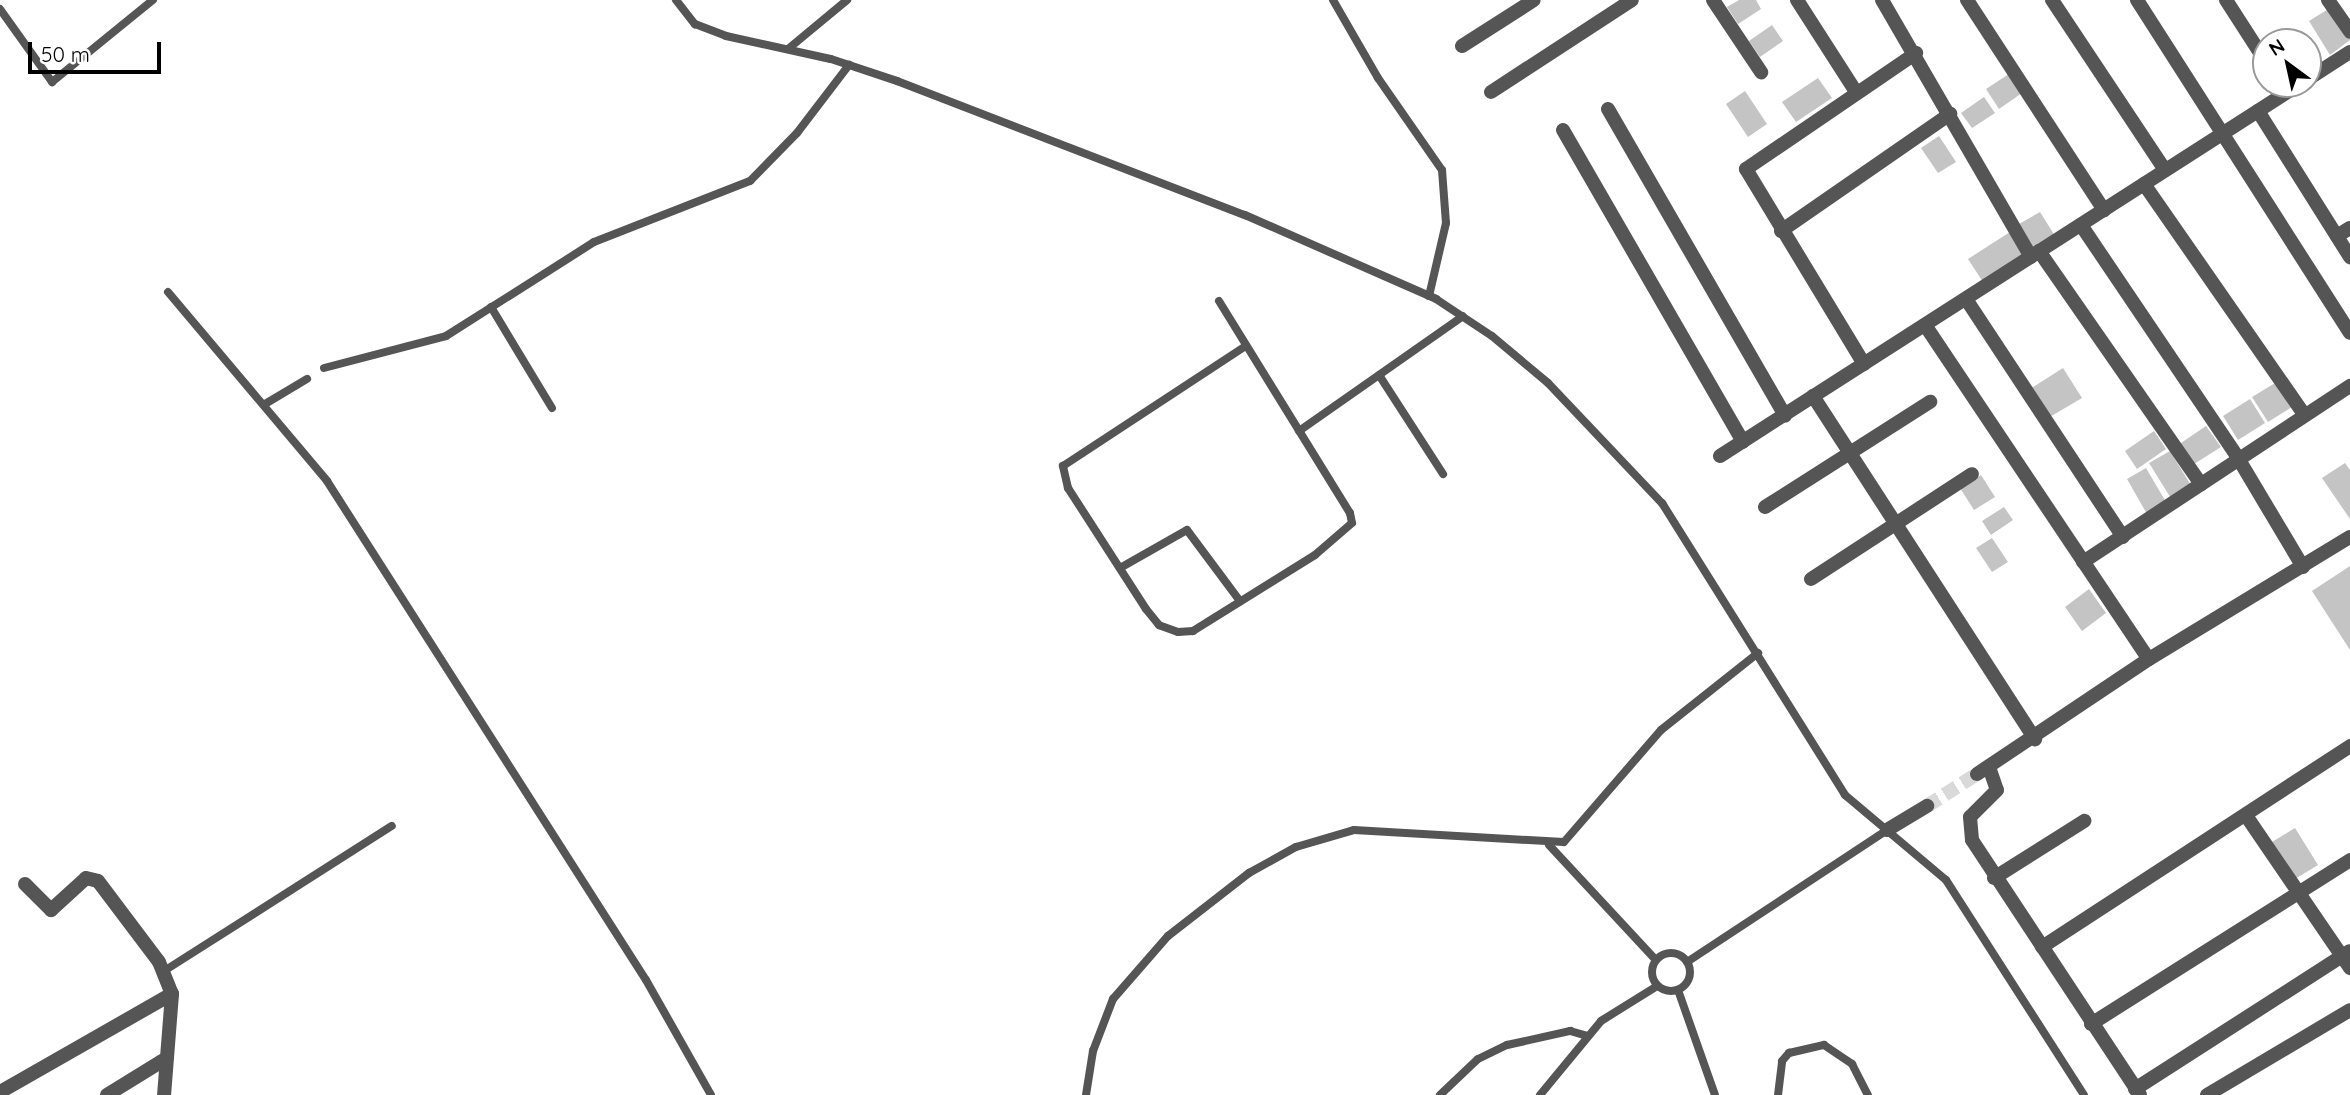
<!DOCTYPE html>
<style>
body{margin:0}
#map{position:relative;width:2350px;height:1095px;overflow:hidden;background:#fff;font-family:Quicksand,sans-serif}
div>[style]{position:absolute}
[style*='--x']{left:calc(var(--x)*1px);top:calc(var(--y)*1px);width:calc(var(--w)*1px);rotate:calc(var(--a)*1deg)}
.building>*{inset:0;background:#c4c4c4}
.minor-tunnel>*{height:14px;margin-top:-7px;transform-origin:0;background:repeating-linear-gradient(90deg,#d9d9d9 0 14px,transparent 0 21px)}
.service>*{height:8px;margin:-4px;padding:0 4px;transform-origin:4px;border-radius:4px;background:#555}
.service>.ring{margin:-4px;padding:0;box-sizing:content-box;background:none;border:8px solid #555;border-radius:50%}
.minor>*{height:14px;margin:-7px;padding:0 7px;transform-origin:7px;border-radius:7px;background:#555}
span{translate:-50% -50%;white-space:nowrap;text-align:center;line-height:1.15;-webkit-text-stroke:6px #fff;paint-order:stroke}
.north{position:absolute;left:2252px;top:28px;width:70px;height:70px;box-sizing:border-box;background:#fff;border:2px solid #999;border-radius:50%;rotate:327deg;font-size:19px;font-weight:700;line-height:28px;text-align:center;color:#000}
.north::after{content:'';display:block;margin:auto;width:24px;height:32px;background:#000;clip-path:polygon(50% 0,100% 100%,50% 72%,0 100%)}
.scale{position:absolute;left:28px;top:42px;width:133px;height:32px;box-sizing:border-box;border:4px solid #000;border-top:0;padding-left:9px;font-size:21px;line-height:24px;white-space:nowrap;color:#000;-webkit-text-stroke:5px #fff;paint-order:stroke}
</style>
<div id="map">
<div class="building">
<i style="clip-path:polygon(1739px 0,1756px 0,1761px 9px,1738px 24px,1727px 7px)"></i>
<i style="clip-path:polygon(2330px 8px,2350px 40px,2330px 55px,2309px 21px)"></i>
<i style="clip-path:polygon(1772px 25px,1783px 41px,1760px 57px,1749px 41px)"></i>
<i style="clip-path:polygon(2009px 74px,2022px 93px,1999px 109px,1986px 89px)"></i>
<i style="clip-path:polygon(1818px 78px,1832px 98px,1796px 122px,1782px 102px)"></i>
<i style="clip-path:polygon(1745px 91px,1767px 124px,1748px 137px,1726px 104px)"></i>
<i style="clip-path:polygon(1984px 97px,1995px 113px,1972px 128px,1961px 113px)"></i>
<i style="clip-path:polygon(1939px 136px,1956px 162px,1938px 173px,1921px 148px)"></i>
<i style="clip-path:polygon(2040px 212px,2055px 236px,2034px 249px,2019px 224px)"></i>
<i style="clip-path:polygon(2010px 232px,2025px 255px,1983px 282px,1968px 259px)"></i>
<i style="clip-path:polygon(2063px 368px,2082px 398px,2048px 418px,2030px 389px)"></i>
<i style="clip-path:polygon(2280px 380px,2295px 405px,2268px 422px,2252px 397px)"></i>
<i style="clip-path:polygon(2250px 399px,2265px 423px,2238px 440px,2223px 416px)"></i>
<i style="clip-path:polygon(2206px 426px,2221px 447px,2191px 466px,2178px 445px)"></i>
<i style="clip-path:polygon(2154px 431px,2166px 449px,2137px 469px,2125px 451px)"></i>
<i style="clip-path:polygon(2170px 451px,2192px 487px,2172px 500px,2149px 463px)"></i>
<i style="clip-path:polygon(2345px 463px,2350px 470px,2350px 519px,2322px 478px)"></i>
<i style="clip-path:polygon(2146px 468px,2166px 502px,2147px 514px,2127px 479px)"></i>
<i style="clip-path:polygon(1981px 475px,1995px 497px,1974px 510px,1960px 488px)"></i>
<i style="clip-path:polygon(2004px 507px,2013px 520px,1991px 535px,1982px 521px)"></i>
<i style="clip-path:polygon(1992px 538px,2008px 562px,1992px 572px,1976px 548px)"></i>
<i style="clip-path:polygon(2350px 566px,2350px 650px,2312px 591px)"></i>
<i style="clip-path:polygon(2089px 589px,2106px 613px,2082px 631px,2065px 607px)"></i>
<i style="clip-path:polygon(2295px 828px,2318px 865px,2295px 879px,2272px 842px)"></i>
</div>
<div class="minor-tunnel">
<i style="--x:1927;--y:806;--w:59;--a:-32.6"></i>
</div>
<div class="service">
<i style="--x:676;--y:0;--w:31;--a:52"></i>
<i style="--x:695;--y:24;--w:33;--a:21"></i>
<i style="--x:726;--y:36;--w:107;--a:12.4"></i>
<i style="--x:831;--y:59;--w:70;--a:18.4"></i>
<i style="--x:897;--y:81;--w:373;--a:21.1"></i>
<i style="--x:1245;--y:215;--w:209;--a:23.7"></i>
<i style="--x:1436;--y:299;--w:67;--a:33.5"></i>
<i style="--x:1492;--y:336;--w:73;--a:40"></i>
<i style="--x:1548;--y:383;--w:166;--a:46.5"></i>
<i style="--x:1662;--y:503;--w:345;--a:57.9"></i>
<i style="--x:1845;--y:795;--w:132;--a:40.1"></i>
<i style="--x:1946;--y:880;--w:255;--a:57.3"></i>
<i style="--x:1333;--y:0;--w:90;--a:60"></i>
<i style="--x:1378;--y:78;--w:112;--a:55.2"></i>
<i style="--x:1442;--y:170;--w:53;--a:85.7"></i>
<i style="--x:1446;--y:223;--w:75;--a:103.1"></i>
<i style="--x:0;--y:9;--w:90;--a:54.5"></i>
<i style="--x:52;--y:82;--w:130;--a:-39.1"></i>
<i style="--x:788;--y:49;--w:77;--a:-39.7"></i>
<i style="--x:168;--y:292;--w:247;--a:49.9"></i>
<i style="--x:327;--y:481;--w:592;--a:57.41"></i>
<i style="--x:646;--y:980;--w:132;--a:60.5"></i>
<i style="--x:1219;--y:301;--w:249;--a:58.3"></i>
<i style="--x:1350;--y:513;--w:10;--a:79"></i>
<i style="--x:1352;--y:523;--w:49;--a:139.1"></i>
<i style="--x:1315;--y:555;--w:144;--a:148.1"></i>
<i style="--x:1193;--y:631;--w:15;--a:176"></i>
<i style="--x:1178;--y:632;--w:20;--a:-160"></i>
<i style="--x:1159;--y:625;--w:21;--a:-129"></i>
<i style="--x:1146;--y:609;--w:144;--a:-122.8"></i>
<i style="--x:1068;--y:488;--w:23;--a:-103"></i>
<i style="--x:1063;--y:466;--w:219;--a:-33.3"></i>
<i style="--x:491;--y:307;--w:118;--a:58.9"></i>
<i style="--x:324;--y:368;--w:126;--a:-14.7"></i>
<i style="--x:446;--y:336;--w:175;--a:-32.4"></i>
<i style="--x:594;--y:242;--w:168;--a:-21.4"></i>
<i style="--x:750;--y:181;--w:67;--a:-45.6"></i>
<i style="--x:797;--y:133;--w:86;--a:-52.6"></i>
<i style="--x:1379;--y:375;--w:118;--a:57.1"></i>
<i style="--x:265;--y:404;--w:49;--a:-30.8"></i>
<i style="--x:1299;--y:431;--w:200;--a:-35"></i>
<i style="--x:1120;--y:568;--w:77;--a:-29.6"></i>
<i style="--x:1187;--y:530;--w:89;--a:53.3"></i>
<i style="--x:1549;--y:845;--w:157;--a:47.1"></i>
<i class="ring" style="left:1652px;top:953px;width:30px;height:30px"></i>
<i style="--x:1687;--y:962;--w:240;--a:-33.4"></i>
<i style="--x:164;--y:971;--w:270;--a:-32.5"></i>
<i style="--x:1678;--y:990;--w:111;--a:70.6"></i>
<i style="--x:1086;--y:1095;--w:45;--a:-81"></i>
<i style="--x:1093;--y:1051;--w:56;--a:-69"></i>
<i style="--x:1113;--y:999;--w:84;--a:-48.9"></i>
<i style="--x:1168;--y:936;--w:103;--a:-37.9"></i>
<i style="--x:1249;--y:873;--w:54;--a:-29"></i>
<i style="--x:1296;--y:847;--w:60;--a:-16.3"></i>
<i style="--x:1354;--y:830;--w:210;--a:3.3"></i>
<i style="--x:1564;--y:842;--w:148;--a:-49.1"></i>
<i style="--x:1661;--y:730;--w:124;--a:-38.4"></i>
<i style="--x:1440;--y:1095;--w:52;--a:-43.5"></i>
<i style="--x:1478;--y:1059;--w:32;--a:-26"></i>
<i style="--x:1507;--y:1045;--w:65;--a:-12.5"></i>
<i style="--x:1570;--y:1031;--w:18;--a:16"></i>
<i style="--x:1540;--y:1095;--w:96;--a:-50.5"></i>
<i style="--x:1601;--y:1021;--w:66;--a:-32"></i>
<i style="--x:1778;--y:1095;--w:34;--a:-83"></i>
<i style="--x:1782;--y:1061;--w:11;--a:-49"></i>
<i style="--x:1789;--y:1053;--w:36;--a:-13"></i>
<i style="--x:1824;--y:1045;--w:34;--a:34"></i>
<i style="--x:1852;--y:1064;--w:35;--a:63"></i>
</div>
<div class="minor">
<i style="--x:1713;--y:0;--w:87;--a:56.3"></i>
<i style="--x:1797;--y:0;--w:109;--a:57.3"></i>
<i style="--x:1882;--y:0;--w:297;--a:59.9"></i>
<i style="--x:1967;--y:0;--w:251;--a:56.9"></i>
<i style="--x:2052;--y:0;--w:204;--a:56.4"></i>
<i style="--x:2137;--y:0;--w:395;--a:57.4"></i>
<i style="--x:2226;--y:0;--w:74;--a:57.2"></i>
<i style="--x:2328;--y:0;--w:39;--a:55"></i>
<i style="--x:1462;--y:46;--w:85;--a:-32.6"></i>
<i style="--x:2308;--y:79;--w:50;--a:-32.7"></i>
<i style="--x:1491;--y:92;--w:168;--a:-33.1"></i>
<i style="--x:1608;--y:109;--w:354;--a:60"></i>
<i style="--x:2258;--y:111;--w:173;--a:57.8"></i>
<i style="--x:1563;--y:130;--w:360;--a:60"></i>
<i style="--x:2144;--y:184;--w:280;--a:55.2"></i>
<i style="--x:2081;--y:225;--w:281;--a:56"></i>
<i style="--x:2238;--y:458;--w:127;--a:59.2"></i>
<i style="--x:1781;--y:231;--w:206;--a:-34.7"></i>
<i style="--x:2337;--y:236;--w:15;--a:-32"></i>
<i style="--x:2039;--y:251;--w:284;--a:55.2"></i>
<i style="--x:1966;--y:299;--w:285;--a:56.6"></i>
<i style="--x:1925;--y:325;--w:402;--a:56.2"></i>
<i style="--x:1864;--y:364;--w:228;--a:-121.2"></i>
<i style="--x:1746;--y:169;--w:206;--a:-34.3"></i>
<i style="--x:1813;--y:396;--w:409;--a:57.1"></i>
<i style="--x:1720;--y:456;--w:689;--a:-32.68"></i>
<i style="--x:1765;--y:507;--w:196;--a:-32.5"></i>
<i style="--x:2083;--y:562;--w:320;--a:-33.4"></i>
<i style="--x:1811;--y:579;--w:192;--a:-33.1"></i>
<i style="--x:1989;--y:767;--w:24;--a:71"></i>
<i style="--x:1997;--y:790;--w:38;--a:135"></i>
<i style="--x:1970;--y:817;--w:23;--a:85"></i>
<i style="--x:1972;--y:840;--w:305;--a:56.6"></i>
<i style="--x:1977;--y:774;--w:207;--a:-33.8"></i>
<i style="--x:2149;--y:659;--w:235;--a:-31.3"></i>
<i style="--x:2247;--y:817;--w:183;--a:55.7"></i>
<i style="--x:1887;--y:830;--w:47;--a:-31"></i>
<i style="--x:1994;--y:878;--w:107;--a:-32.3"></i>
<i style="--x:25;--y:884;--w:37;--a:45"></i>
<i style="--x:51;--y:910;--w:47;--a:-42.4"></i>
<i style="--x:86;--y:878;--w:12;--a:14"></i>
<i style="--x:98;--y:881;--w:101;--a:53"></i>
<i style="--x:159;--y:962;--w:35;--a:68"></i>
<i style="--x:172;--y:994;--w:101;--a:94.5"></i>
<i style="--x:2042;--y:947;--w:368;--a:-33.1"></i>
<i style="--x:2091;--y:1024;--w:307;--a:-32.3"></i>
<i style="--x:2135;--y:1089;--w:255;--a:-32.7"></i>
<i style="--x:0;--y:1092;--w:198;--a:-29.7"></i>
<i style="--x:107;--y:1095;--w:70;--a:-31.7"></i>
<i style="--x:2207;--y:1095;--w:166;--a:-30.7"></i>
</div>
<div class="north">N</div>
<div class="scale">50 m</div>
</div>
